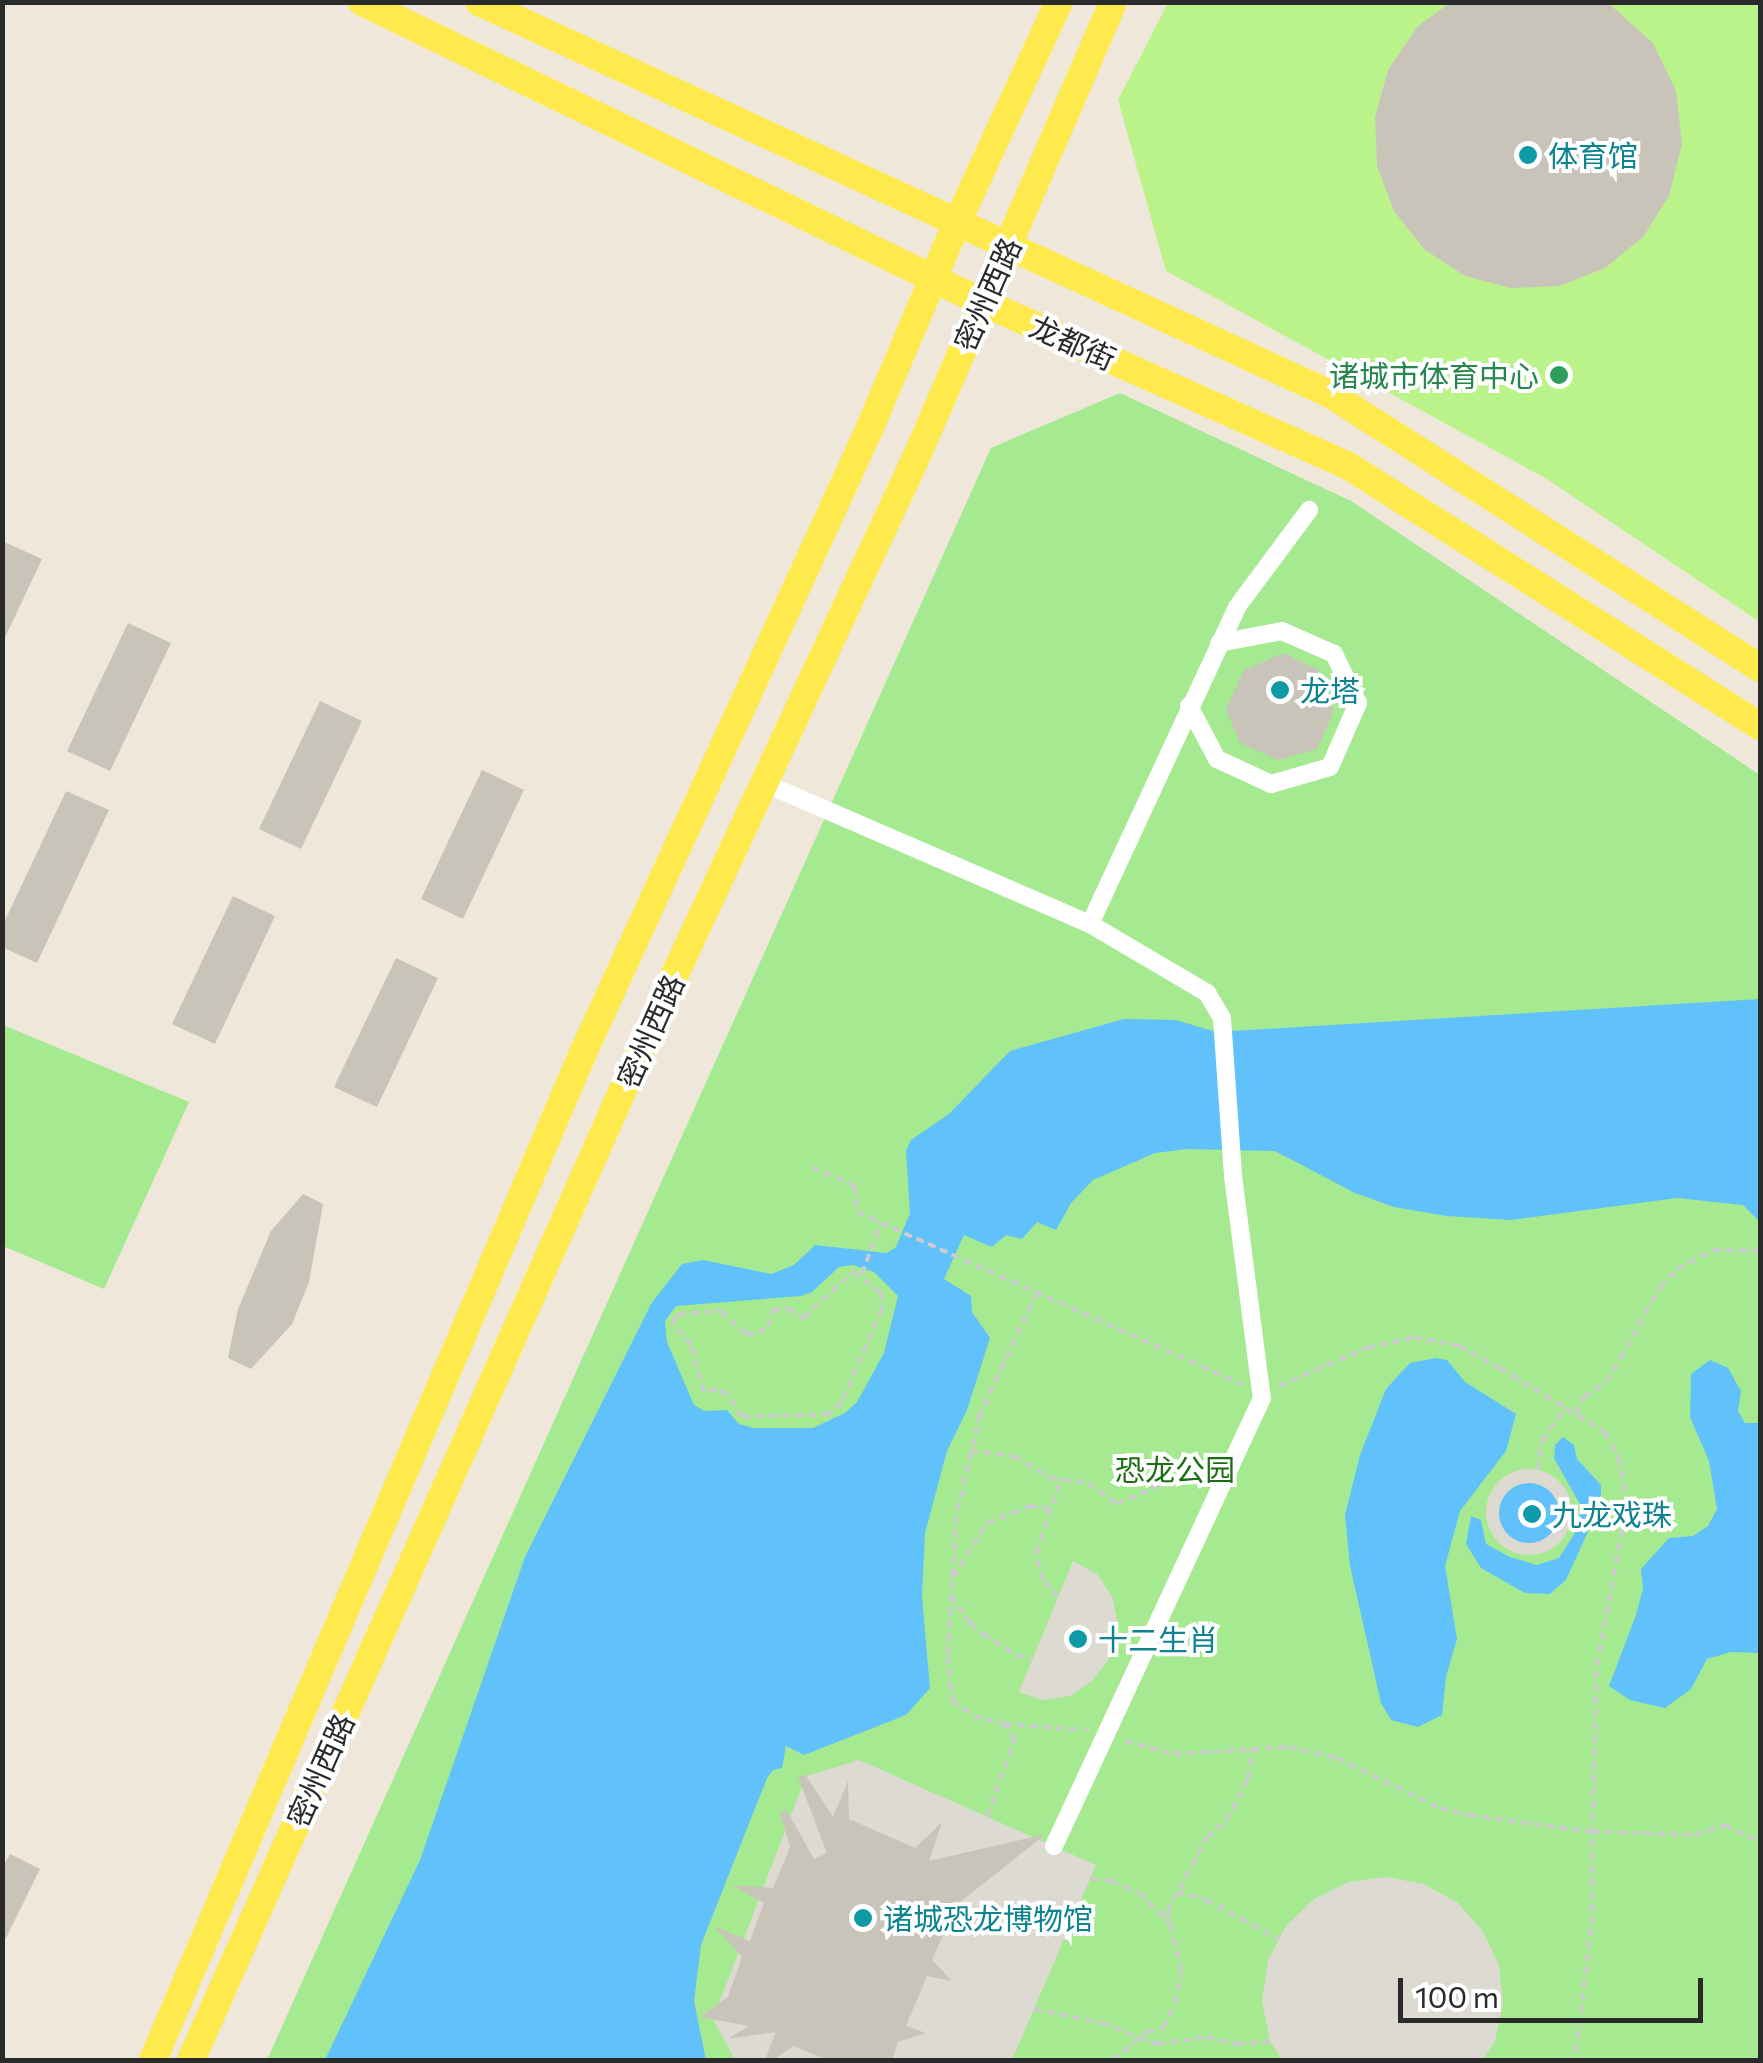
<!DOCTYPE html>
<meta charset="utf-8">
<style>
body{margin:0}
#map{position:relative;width:1763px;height:2063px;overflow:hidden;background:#eee7da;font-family:Commissioner,"Noto Sans SC",sans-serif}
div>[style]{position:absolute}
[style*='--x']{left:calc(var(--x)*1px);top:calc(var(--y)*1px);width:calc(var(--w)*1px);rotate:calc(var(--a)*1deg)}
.green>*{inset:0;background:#a5ea90}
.pitch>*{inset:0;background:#bbf38b}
.plaza>*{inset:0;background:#dddad1}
.round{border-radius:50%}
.water>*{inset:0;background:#61c1fb}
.building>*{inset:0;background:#c9c4ba}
.path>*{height:4px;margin-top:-2px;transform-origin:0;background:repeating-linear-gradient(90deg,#ccc 0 8px,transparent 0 13px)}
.minor>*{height:18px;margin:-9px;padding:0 9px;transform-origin:9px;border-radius:9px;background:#fff}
.primary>*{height:28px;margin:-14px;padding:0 14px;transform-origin:14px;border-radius:14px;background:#ffea4e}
.dots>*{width:28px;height:28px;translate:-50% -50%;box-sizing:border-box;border:5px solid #fff;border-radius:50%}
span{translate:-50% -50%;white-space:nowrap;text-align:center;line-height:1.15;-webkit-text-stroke:8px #fff;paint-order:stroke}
.culture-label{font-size:30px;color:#0d838f}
.left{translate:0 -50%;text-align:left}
.street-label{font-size:30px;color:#2a2a2a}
.leisure-label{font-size:30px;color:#27864d}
.right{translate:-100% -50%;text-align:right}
.park-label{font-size:30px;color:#1b6f12}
.frame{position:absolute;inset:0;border:5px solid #2a2a2a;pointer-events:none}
.scale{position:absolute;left:1398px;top:1978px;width:305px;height:45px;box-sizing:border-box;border:5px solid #2a2a2a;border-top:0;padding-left:12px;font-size:30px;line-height:35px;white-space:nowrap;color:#2a2a2a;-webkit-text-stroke:8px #fff;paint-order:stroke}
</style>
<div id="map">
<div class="green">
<i style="clip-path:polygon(1120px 393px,1351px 501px,1760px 775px,1760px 2060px,267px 2060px,991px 448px)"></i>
<i style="clip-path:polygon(3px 1025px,189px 1102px,104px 1289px,3px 1246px)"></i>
</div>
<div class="pitch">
<i style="clip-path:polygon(1168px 3px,1760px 3px,1760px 622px,1547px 479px,1166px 271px,1118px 100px)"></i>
</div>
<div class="plaza">
<i class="round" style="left:1486px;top:1469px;width:86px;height:86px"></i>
<i style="clip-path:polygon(1073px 1561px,1097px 1574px,1112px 1596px,1118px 1624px,1112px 1655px,1092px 1681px,1070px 1696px,1042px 1700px,1019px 1692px)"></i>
<i style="clip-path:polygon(859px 1760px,1096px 1865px,1012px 2060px,735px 2060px,713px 2019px,806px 1776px)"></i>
<i style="clip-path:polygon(1386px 1877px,1424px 1884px,1457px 1902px,1483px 1931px,1499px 1965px,1503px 2004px,1495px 2041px,1483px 2060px,1282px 2060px,1270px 2041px,1262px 2001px,1268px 1960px,1286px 1926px,1314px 1899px,1348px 1882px)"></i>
</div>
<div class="water">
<i style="clip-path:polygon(evenodd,1760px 999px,1760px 1222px,1743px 1205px,1677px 1198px,1510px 1220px,1447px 1216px,1394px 1207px,1355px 1193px,1275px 1151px,1187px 1149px,1155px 1153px,1093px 1180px,1071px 1203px,1056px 1230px,1037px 1222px,1022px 1239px,1006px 1235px,992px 1247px,964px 1235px,944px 1279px,971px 1296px,972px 1312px,990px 1338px,967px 1410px,947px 1451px,925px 1533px,922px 1597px,930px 1688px,906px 1715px,804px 1755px,786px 1746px,782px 1768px,773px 1770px,767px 1778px,701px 1945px,694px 2001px,706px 2060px,325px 2060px,420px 1860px,525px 1557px,651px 1304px,682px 1264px,703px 1260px,771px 1274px,794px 1265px,815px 1245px,887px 1253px,896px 1247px,910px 1213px,906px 1151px,911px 1140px,949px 1114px,1010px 1051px,1124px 1019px,1176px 1020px,1216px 1032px,1760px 999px,853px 1265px,874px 1272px,898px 1296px,884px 1353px,857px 1402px,845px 1413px,813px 1428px,753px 1428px,739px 1424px,727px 1410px,704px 1411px,694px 1405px,667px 1342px,665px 1321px,676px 1306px,801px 1296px,812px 1292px,839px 1267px,853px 1265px)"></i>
<i style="clip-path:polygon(1436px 1358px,1447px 1360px,1465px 1382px,1516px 1414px,1506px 1451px,1460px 1511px,1445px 1566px,1457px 1639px,1446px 1677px,1442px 1715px,1418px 1727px,1391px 1720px,1381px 1703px,1350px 1566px,1345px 1515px,1360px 1455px,1386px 1389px,1410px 1363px)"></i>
<i style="clip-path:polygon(1710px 1360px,1728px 1368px,1741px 1391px,1738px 1411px,1745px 1423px,1760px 1423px,1760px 1653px,1731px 1652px,1707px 1659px,1691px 1689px,1665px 1708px,1630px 1700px,1609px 1686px,1636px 1615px,1643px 1588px,1641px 1569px,1669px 1538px,1693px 1536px,1708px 1526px,1717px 1509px,1709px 1461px,1690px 1417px,1691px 1374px)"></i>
<i style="clip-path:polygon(1563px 1437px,1574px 1445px,1577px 1459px,1601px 1485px,1601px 1503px,1566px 1580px,1550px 1594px,1525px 1593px,1481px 1568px,1466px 1544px,1471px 1516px,1481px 1520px,1486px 1544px,1510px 1557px,1537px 1565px,1559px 1558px,1575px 1533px,1582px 1508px,1554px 1458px,1555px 1445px)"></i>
<i class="round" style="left:1499px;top:1483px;width:60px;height:60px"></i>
</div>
<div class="building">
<i style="clip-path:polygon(1451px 2px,1607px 2px,1653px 43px,1676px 91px,1682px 144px,1669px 196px,1643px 237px,1605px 268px,1560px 286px,1511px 288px,1465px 276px,1424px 249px,1394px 211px,1377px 166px,1375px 117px,1388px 70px,1418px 26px)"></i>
<i style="clip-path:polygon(2px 541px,42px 559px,2px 644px)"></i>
<i style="clip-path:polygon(128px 623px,171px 643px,110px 771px,67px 751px)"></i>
<i style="clip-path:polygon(1283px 653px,1319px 670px,1334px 711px,1317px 749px,1278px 760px,1240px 743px,1226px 710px,1243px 671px)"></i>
<i style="clip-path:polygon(320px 701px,362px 721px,301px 849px,259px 829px)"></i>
<i style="clip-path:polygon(482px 770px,524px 790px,463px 919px,421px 899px)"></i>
<i style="clip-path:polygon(66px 791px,109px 810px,37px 963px,2px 947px,2px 927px)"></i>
<i style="clip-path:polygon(233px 896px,275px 916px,215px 1044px,172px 1024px)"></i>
<i style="clip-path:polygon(396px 958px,438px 978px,377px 1107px,334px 1087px)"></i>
<i style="clip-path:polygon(303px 1194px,323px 1204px,309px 1282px,292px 1324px,251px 1369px,228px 1358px,238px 1309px,271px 1231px)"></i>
<i style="clip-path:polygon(805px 1774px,833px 1817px,848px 1781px,849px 1819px,915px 1848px,942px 1822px,929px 1861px,1046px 1834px,950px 1910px,979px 1923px,946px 1928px,932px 1960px,952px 1981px,927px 1976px,906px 2026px,926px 2033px,898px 2042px,892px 2060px,826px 2060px,794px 2046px,773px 2060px,765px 2060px,776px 2032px,728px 2039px,749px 2026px,700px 2017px,728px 1997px,742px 1957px,714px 1926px,750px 1941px,764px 1903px,732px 1885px,773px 1888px,790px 1847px,780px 1812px,786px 1809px,814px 1859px,827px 1853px,798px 1777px)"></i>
<i style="clip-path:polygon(10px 1854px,40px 1869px,2px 1946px,2px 1868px)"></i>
</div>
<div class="path">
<i style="--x:812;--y:1167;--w:47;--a:23.8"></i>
<i style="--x:855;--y:1186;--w:26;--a:86"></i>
<i style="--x:857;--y:1212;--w:422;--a:24.1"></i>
<i style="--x:853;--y:1272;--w:34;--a:36"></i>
<i style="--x:881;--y:1292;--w:17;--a:87"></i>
<i style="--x:882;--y:1309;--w:101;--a:113.3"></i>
<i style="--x:842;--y:1402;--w:18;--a:137"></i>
<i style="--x:829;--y:1414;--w:87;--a:178"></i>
<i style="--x:742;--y:1417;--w:27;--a:-123"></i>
<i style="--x:727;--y:1394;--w:11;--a:-153"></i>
<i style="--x:717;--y:1389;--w:13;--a:167"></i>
<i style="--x:704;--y:1392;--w:49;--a:-105.5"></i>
<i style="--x:691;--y:1345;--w:30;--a:-130"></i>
<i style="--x:672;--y:1322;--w:10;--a:-53"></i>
<i style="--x:678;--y:1314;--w:43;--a:-4"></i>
<i style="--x:721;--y:1311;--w:34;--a:43"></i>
<i style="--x:746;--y:1334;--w:12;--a:-5"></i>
<i style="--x:758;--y:1333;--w:12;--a:-31"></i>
<i style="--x:768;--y:1327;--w:17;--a:-77"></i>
<i style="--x:772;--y:1310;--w:15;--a:-8"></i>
<i style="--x:787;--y:1308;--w:19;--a:32"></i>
<i style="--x:803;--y:1318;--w:68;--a:-42.6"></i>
<i style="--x:862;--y:1274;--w:55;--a:-69.9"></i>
<i style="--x:1037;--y:1292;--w:135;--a:115"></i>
<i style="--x:980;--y:1414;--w:105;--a:103.2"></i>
<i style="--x:956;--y:1516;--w:140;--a:93.3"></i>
<i style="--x:948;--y:1656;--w:44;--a:84.8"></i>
<i style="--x:952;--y:1700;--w:26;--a:37"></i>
<i style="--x:973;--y:1716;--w:32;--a:14"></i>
<i style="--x:1004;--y:1724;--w:82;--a:4.2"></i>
<i style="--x:1279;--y:1386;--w:96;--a:-23.4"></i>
<i style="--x:1367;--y:1348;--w:48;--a:-13.2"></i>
<i style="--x:1414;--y:1337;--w:46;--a:11.3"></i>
<i style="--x:1459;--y:1346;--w:47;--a:28.2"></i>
<i style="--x:1500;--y:1368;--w:123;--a:31.4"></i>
<i style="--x:1605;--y:1432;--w:30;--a:62"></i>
<i style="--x:1619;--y:1458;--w:47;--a:80.1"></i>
<i style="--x:1627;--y:1504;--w:169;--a:100.6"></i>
<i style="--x:1596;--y:1670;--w:258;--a:91.1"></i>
<i style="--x:1591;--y:1928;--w:133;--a:96.9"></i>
<i style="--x:1576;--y:1414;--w:19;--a:-65"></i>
<i style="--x:1584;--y:1397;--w:27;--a:-33"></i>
<i style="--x:1607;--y:1382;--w:109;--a:-60.8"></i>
<i style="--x:1660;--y:1287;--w:25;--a:-47"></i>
<i style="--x:1677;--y:1269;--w:41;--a:-27.8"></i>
<i style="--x:1713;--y:1250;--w:47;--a:1.2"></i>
<i style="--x:970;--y:1451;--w:44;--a:6.5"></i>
<i style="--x:1014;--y:1456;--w:42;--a:31.4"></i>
<i style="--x:1050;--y:1478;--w:38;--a:7"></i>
<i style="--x:1088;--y:1483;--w:36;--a:36"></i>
<i style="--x:1117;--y:1504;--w:61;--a:-24.1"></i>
<i style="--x:1173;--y:1479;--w:29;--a:6"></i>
<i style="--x:1537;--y:1470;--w:29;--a:-80"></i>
<i style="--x:1542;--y:1441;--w:41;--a:-55.9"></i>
<i style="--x:953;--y:1578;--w:65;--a:-58.3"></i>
<i style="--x:987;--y:1523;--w:45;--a:-22"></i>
<i style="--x:1029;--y:1506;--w:20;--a:6"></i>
<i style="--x:951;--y:1595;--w:34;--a:56"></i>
<i style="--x:970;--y:1623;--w:17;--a:40"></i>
<i style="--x:983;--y:1634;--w:39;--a:32"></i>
<i style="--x:1016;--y:1655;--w:17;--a:13"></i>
<i style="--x:1058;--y:1597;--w:23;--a:-131"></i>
<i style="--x:1043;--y:1580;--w:28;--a:-105"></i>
<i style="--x:1036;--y:1553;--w:78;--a:-71.3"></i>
<i style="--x:1125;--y:1741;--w:51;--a:14.9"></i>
<i style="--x:1174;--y:1754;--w:115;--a:-3.5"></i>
<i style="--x:1289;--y:1747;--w:49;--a:12.9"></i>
<i style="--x:1337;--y:1758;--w:114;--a:25.9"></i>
<i style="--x:1440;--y:1808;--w:30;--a:14"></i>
<i style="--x:1469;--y:1815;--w:124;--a:7.9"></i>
<i style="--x:1592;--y:1832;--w:103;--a:1.7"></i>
<i style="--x:1695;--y:1835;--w:32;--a:-18"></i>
<i style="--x:1725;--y:1825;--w:39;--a:26"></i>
<i style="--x:987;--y:1817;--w:83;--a:-70.3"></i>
<i style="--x:1015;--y:1739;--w:19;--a:-126"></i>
<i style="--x:1090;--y:1878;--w:21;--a:8"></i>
<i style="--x:1111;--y:1881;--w:30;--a:23"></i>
<i style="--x:1139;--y:1893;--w:44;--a:45"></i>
<i style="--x:1177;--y:1892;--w:30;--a:15"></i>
<i style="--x:1206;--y:1900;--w:83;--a:28.1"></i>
<i style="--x:1034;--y:2009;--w:69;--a:11.6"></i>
<i style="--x:1102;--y:2023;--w:59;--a:20.9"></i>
<i style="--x:1157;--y:2044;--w:49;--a:-8.1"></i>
<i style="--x:1206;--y:2037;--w:32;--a:13"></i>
<i style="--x:1237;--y:2044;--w:33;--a:-5"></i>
<i style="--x:1113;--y:2060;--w:43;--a:-40.3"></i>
<i style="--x:1146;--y:2032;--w:17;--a:-13"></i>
<i style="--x:1163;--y:2028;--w:28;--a:-63"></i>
<i style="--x:1176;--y:2003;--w:32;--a:-81"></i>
<i style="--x:1181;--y:1971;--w:61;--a:-103.3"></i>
<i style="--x:1167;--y:1912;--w:85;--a:-61.9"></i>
<i style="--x:1207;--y:1837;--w:25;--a:-40"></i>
<i style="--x:1226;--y:1821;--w:47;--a:-62.4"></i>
<i style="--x:1248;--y:1779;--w:31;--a:-81"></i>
</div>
<div class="minor">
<i style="--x:1189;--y:706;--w:60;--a:62.2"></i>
<i style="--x:1217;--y:759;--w:60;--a:24.8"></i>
<i style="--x:1271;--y:784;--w:61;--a:-16.1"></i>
<i style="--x:1330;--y:767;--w:70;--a:-66.4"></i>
<i style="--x:1358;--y:703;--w:55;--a:-116.1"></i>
<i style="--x:1334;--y:654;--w:57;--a:-156.1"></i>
<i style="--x:1282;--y:631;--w:64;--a:169.2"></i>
<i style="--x:764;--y:783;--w:355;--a:23.4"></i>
<i style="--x:1090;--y:924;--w:136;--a:30.5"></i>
<i style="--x:1207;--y:993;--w:29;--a:59"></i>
<i style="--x:1222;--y:1018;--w:158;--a:86"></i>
<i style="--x:1233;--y:1176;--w:224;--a:82.6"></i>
<i style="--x:1262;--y:1398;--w:494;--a:114.9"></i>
<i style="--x:1090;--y:924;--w:349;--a:-65.1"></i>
<i style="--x:1237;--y:607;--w:121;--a:-53.4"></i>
</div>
<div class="primary">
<i style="--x:362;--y:2;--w:689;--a:25.82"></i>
<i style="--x:982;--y:302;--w:400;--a:24.1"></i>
<i style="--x:1347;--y:465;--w:489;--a:32.3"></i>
<i style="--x:479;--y:2;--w:937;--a:24.73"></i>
<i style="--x:1330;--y:394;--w:510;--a:32.51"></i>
<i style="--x:153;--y:2060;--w:1095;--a:-66.88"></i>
<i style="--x:583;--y:1053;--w:683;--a:-65.35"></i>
<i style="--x:868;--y:432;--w:225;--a:-67"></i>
<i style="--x:956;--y:225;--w:246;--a:-65.2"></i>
<i style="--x:191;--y:2060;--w:1158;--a:-66"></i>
<i style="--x:662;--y:1002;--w:608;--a:-64.99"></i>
<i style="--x:919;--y:451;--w:489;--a:-66.6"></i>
</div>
<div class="dots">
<i style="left:1528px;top:155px;background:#0f9aa8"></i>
<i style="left:1559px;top:375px;background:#2e9e5b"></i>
<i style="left:1280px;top:690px;background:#0f9aa8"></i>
<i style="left:1532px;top:1514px;background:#0f9aa8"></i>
<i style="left:1078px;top:1639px;background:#0f9aa8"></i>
<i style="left:863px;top:1918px;background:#0f9aa8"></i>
</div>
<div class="culture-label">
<span class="left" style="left:1548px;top:155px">体育馆</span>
<span class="left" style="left:1300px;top:690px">龙塔</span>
<span class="left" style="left:1552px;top:1514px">九龙戏珠</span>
<span class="left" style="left:1098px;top:1639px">十二生肖</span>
<span class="left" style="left:883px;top:1918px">诸城恐龙博物馆</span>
</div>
<div class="street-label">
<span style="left:987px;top:294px;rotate:-66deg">密州西路</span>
<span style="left:1073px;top:342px;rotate:24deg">龙都街</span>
<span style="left:650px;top:1031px;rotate:-66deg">密州西路</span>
<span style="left:320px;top:1770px;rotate:-66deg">密州西路</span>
</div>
<div class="leisure-label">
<span class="right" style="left:1539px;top:375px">诸城市体育中心</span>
</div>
<div class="park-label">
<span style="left:1175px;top:1469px">恐龙公园</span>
</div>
<div class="frame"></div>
<div class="scale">100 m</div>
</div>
